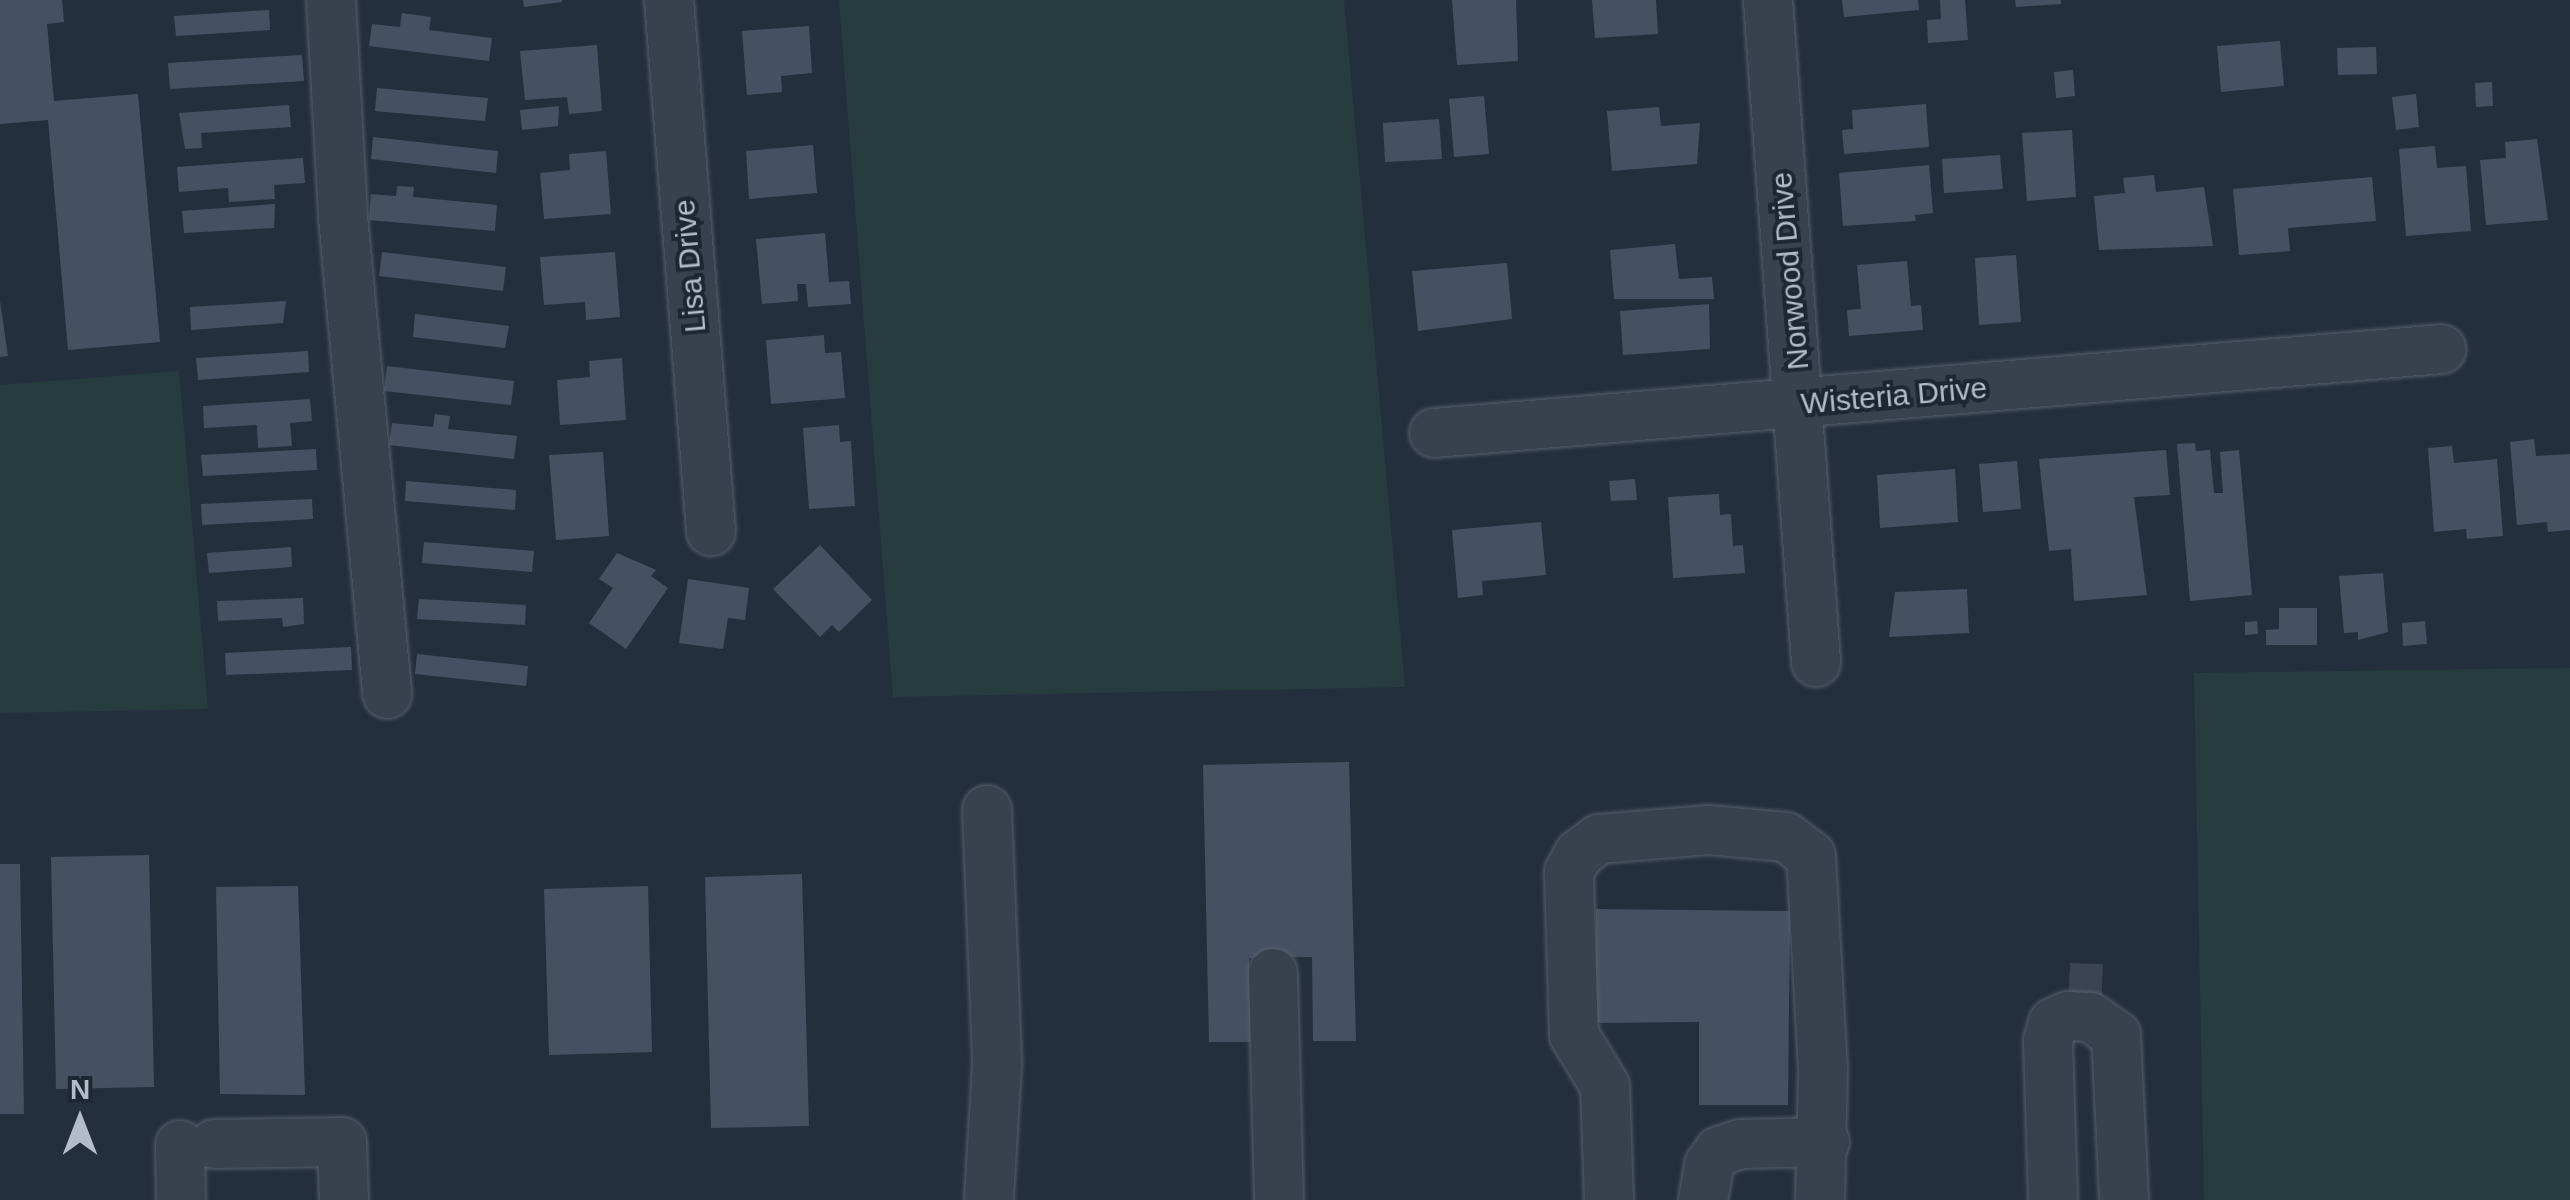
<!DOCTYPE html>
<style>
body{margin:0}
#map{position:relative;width:2570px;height:1200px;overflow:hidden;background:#242f3e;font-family:Arial,sans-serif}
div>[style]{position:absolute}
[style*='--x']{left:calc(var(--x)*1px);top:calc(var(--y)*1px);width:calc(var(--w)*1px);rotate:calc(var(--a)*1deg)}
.green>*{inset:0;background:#263c3f}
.building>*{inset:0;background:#455162}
.minor-tunnel>*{height:48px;margin-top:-24px;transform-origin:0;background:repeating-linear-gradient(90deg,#3a4453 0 48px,transparent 0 72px)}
.roads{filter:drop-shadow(0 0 2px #565f6c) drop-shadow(0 0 2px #565f6c)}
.minor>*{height:48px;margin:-24px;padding:0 24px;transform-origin:24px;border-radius:24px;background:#38414e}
span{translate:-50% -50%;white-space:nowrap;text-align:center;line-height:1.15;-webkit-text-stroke:8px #1d2633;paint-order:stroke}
.street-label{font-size:30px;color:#b4bcc9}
.north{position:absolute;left:30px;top:1070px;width:100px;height:100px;-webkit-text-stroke:8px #1d2633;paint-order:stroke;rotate:0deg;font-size:28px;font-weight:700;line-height:40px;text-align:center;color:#b4bcc9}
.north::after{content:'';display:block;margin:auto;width:35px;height:45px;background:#b4bcc9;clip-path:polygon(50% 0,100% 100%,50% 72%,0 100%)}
</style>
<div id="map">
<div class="green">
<i style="clip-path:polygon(839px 0,1344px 0,1405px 687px,893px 697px)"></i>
<i style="clip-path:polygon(179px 371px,208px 709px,0 713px,0 385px)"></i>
<i style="clip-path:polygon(2570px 668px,2570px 1200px,2204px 1200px,2194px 673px)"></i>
</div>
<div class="building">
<i style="clip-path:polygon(0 0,62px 0,64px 22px,47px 24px,54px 101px,138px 94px,160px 342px,68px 350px,48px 120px,0 124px)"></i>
<i style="clip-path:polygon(523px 0,562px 0,562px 2px,524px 7px)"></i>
<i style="clip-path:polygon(1452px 0,1516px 0,1518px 61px,1457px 65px)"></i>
<i style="clip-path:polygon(1592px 0,1656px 0,1658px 34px,1595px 38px)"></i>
<i style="clip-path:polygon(1842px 0,1918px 0,1919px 10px,1844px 17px)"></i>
<i style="clip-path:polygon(1940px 0,1965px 0,1968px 40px,1928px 43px,1927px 20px,1941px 19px)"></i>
<i style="clip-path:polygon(2015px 0,2061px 0,2061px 4px,2016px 7px)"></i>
<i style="clip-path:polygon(269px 10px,270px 30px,176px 36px,174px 16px)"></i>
<i style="clip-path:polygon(402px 13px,431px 17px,429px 30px,492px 38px,489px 61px,369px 46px,372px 24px,400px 27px)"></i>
<i style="clip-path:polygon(809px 26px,812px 73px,781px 76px,782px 92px,747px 95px,742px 31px)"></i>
<i style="clip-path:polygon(2280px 41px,2284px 86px,2221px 92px,2217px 46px)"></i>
<i style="clip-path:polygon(597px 45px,602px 111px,569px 114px,567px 97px,525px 100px,520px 51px)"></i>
<i style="clip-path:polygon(2376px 47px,2377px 74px,2338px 75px,2337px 48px)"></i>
<i style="clip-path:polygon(302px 55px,304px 81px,170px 89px,168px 63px)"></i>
<i style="clip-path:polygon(2073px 70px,2075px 96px,2056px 98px,2054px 72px)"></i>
<i style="clip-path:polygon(2492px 82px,2493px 106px,2476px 107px,2475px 83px)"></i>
<i style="clip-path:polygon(377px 88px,488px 98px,485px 121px,375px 111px)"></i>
<i style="clip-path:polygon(2416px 94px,2419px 127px,2396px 130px,2392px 97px)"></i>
<i style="clip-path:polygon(1484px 96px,1489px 154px,1454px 157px,1449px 99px)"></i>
<i style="clip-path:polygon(1926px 104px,1929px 147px,1844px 154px,1842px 130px,1853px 129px,1852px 110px)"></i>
<i style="clip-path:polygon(289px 105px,291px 127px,201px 133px,202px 148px,185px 149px,179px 113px)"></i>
<i style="clip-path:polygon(559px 106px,558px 126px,522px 130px,520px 110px)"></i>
<i style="clip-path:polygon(1659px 107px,1661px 126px,1700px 123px,1697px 164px,1612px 171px,1607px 111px)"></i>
<i style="clip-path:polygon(1439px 119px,1442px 159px,1385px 162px,1383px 123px)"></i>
<i style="clip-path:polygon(2072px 130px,2076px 197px,2027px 201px,2022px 133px)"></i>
<i style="clip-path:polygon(373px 137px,498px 151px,496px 173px,371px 159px)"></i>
<i style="clip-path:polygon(2537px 139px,2548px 220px,2486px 225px,2480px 160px,2506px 158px,2505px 142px)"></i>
<i style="clip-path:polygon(813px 145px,817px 193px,749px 199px,746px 151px)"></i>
<i style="clip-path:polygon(2435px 146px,2437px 168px,2466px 166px,2471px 231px,2406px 236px,2399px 149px)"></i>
<i style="clip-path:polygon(606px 151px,611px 214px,544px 219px,540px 173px,570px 170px,569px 154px)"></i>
<i style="clip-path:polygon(2000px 155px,2003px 189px,1944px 193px,1942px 159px)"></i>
<i style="clip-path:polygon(303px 158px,305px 183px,274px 185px,275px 199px,229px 202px,228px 188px,179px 192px,177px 167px)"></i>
<i style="clip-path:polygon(1929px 165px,1933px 213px,1915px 215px,1916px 221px,1843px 226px,1839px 173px)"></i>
<i style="clip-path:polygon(2154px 175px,2156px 192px,2204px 187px,2213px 246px,2099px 250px,2094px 196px,2125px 193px,2123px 178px)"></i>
<i style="clip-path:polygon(2372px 177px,2376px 221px,2288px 228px,2290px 251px,2239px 255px,2233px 189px)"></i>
<i style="clip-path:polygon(397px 186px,414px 187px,413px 197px,497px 205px,495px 231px,369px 220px,371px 194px,396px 196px)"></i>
<i style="clip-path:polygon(275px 204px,274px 228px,184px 233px,182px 211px)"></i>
<i style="clip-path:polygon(825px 233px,829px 282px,849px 281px,851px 304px,808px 307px,806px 284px,797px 284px,798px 301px,762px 304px,756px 239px)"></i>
<i style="clip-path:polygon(1675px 244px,1679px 279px,1712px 277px,1714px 299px,1614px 299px,1610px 250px)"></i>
<i style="clip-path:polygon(382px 252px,506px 267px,503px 291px,379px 276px)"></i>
<i style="clip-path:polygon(615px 252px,620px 317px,586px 320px,585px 302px,544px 305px,540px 257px)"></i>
<i style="clip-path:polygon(2016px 255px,2021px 322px,1979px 325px,1975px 258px)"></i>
<i style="clip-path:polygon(1907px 261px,1911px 306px,1921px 305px,1923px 330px,1849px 336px,1847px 310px,1861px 309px,1857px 265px)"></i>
<i style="clip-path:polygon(1507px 263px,1512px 319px,1418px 331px,1412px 271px)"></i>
<i style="clip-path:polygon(0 301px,8px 356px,0 357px)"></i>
<i style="clip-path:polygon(286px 301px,283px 323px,191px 330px,190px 307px)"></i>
<i style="clip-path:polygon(1709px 304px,1710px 349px,1623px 355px,1620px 311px)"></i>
<i style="clip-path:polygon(415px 314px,509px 326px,505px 348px,413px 337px)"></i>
<i style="clip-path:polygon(824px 335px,825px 353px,841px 352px,845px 398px,771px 404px,766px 340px)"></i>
<i style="clip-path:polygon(308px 351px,309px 372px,198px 380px,196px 358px)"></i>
<i style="clip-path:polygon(622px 358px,626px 420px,560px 425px,557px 380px,590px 377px,589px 361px)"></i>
<i style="clip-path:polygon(387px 366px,514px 381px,511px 405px,384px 391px)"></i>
<i style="clip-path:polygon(310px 399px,312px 421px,290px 423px,292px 446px,258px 448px,257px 425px,204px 428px,203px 406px)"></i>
<i style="clip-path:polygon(435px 414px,450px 416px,448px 429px,517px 436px,514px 459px,389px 445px,392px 423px,433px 427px)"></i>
<i style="clip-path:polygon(839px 425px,840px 442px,851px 441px,855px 506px,809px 509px,803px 428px)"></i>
<i style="clip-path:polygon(2534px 439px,2536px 456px,2570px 454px,2570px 530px,2548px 532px,2547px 522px,2517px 525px,2510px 442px)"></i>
<i style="clip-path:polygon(2195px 443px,2196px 451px,2210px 450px,2214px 493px,2223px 493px,2220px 452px,2239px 450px,2252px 595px,2190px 601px,2177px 444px)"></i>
<i style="clip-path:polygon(2452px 446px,2454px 463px,2497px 459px,2503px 536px,2467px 539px,2466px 529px,2434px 532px,2428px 448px)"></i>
<i style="clip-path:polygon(316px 449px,317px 470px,203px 476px,201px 455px)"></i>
<i style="clip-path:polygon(2166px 450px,2170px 495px,2134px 497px,2147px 595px,2074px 601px,2071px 549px,2049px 551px,2039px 459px)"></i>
<i style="clip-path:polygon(603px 452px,609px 536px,556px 540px,549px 455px)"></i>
<i style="clip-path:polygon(2017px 461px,2021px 509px,1983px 512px,1979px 464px)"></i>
<i style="clip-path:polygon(1955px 469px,1958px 522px,1880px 528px,1877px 475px)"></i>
<i style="clip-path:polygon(1635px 479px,1637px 500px,1611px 501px,1609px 481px)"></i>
<i style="clip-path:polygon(406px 481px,516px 490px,515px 510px,405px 501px)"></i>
<i style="clip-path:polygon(1719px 494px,1720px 515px,1731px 514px,1733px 546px,1743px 545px,1745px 573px,1673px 578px,1668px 497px)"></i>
<i style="clip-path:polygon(312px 499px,313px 519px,202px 525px,201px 504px)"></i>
<i style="clip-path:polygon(1541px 522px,1546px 575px,1482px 581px,1483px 595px,1458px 598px,1452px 530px)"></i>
<i style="clip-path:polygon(424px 542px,534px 551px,532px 572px,422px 563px)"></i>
<i style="clip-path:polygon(820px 545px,872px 600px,839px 632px,832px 625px,820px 637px,773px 589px)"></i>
<i style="clip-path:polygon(291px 547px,292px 567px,209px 573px,207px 553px)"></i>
<i style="clip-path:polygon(617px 553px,656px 570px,651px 576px,668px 588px,626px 649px,589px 623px,613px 588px,599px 579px)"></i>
<i style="clip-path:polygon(2383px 573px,2388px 632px,2358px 640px,2358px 632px,2344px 633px,2339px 576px)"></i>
<i style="clip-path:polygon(688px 579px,749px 588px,745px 620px,728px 618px,723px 649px,679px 643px)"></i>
<i style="clip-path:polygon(1967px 589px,1969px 633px,1889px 637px,1895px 592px)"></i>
<i style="clip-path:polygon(303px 598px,304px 624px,283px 627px,282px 618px,218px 621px,217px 601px)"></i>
<i style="clip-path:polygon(419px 599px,526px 605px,525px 625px,417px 619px)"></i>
<i style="clip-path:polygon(2279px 608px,2317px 608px,2317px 645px,2266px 645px,2266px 630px,2279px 629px)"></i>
<i style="clip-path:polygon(2257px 621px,2258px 634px,2245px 635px,2245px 622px)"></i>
<i style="clip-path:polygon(2425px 621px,2427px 644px,2403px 646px,2402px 623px)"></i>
<i style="clip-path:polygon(351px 647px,352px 670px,226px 675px,225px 653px)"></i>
<i style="clip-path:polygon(417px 654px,528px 666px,526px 686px,415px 674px)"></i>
<i style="clip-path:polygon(1349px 762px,1356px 1041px,1313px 1041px,1312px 957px,1249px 958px,1251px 1042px,1209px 1042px,1203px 765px)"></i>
<i style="clip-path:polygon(149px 855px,154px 1087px,56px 1089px,51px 857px)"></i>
<i style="clip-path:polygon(0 864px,20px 864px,24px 1114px,0 1114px)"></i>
<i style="clip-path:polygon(802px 874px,809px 1126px,711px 1128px,705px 877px)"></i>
<i style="clip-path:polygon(298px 886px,305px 1095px,220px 1094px,216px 887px)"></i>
<i style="clip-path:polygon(648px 886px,652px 1052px,549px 1055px,544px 889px)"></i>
<i style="clip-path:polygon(1596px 909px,1790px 911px,1788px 1105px,1699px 1105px,1699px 1022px,1596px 1023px)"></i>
</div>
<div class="minor-tunnel">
<i style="--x:2069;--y:987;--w:33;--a:2"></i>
</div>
<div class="roads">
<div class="minor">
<i style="--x:331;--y:0;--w:217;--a:86.8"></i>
<i style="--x:343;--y:217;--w:479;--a:84.7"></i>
<i style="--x:669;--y:0;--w:533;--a:85.48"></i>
<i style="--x:1768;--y:0;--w:664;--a:85.85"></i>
<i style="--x:1434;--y:433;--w:1011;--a:-4.76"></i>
<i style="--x:987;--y:810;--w:254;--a:87.7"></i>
<i style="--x:997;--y:1064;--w:136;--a:93.4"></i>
<i style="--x:1273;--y:973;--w:227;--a:88.5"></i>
<i style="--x:214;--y:1144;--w:128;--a:-0.9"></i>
<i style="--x:342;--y:1142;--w:58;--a:88"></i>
<i style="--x:180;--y:1145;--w:55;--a:89"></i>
<i style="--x:1609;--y:1200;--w:114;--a:-92"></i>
<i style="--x:1605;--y:1086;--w:60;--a:-121.3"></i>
<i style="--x:1574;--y:1035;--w:163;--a:-91.8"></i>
<i style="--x:1569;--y:872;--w:21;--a:-61"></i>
<i style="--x:1579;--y:854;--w:25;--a:-37"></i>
<i style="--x:1599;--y:839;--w:110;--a:-4.7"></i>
<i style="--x:1709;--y:830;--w:77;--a:5.2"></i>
<i style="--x:1786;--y:837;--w:31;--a:37"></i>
<i style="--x:1811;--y:856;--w:212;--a:86.8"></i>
<i style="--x:1823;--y:1068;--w:132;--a:91.3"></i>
<i style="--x:1703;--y:1200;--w:36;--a:-80"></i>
<i style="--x:1709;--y:1165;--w:17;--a:-54"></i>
<i style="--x:1719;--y:1151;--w:23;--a:-18"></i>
<i style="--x:1741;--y:1144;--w:84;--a:-1.4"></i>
<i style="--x:2053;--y:1200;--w:159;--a:-91.8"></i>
<i style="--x:2048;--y:1041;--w:19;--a:-74"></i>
<i style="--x:2053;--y:1023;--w:17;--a:-25"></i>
<i style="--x:2068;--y:1016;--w:22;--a:3"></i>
<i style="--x:2090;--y:1017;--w:32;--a:35"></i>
<i style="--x:2116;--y:1035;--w:165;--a:87.2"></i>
</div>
</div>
<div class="street-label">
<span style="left:690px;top:266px;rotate:-95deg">Lisa Drive</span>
<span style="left:1790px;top:271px;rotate:-95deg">Norwood Drive</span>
<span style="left:1894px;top:396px;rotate:-5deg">Wisteria Drive</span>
</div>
<div class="north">N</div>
</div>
